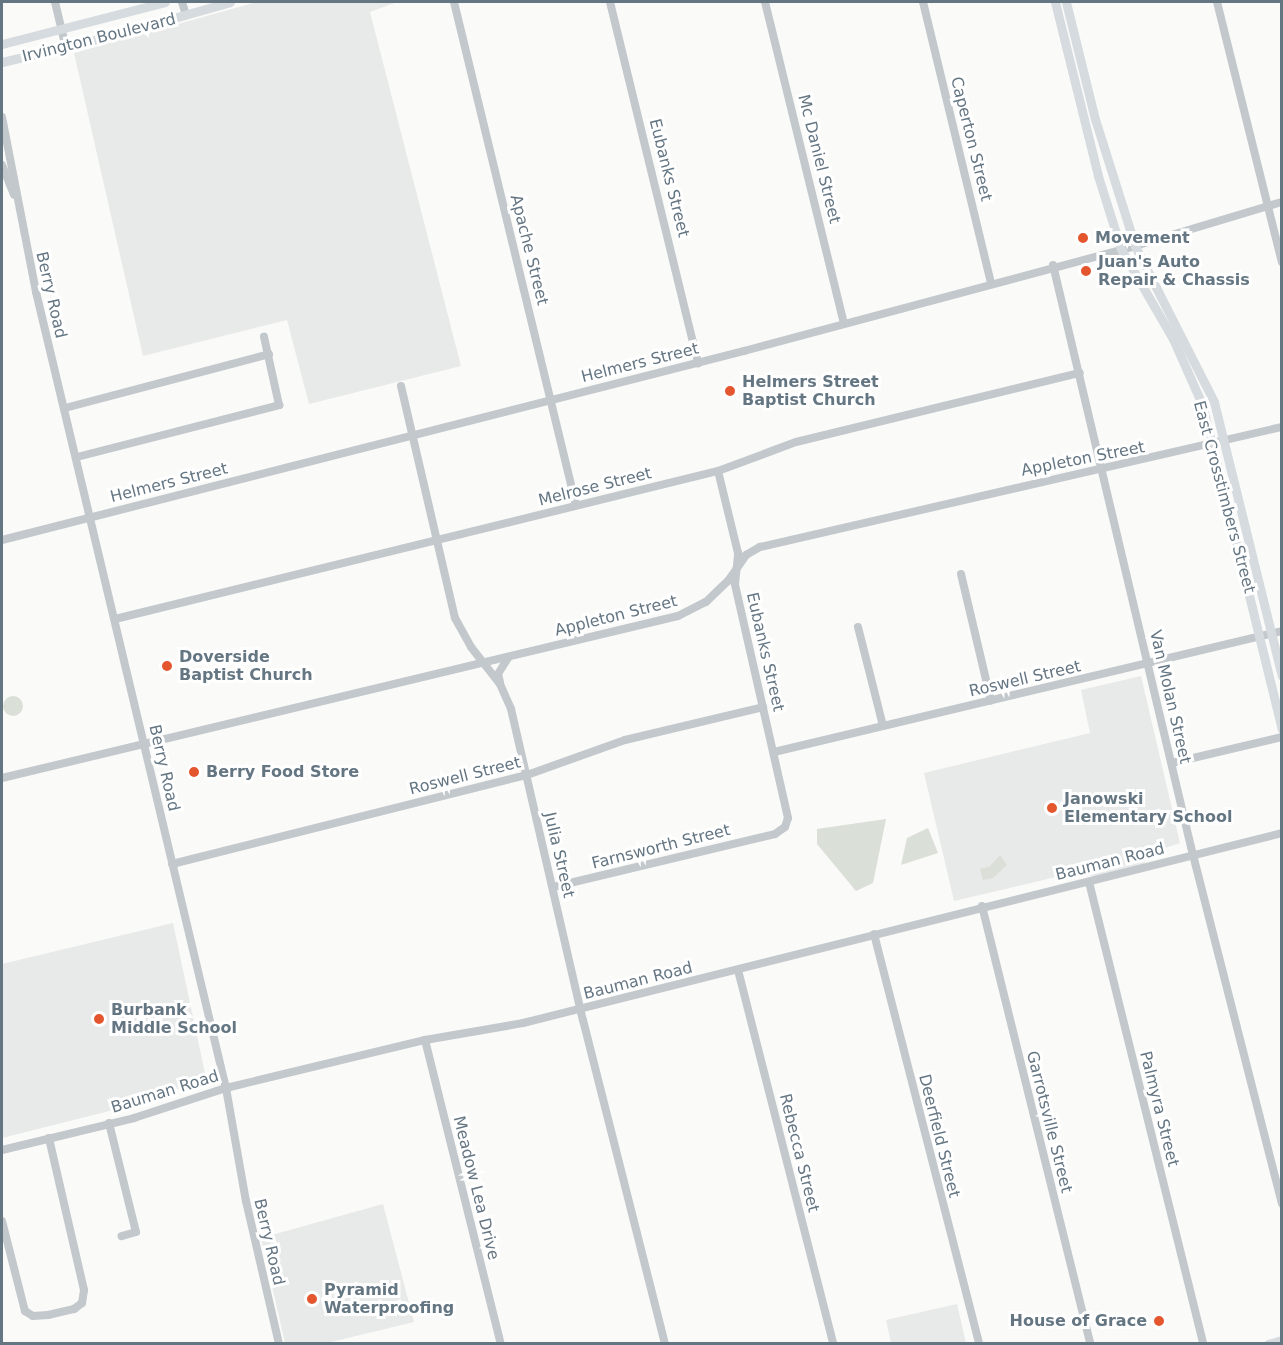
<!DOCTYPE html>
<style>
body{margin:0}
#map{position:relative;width:1283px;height:1345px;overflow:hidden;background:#fafaf8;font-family:"DejaVu Sans",sans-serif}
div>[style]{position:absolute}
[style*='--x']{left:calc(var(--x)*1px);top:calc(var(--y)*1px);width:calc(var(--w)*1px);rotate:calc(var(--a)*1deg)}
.built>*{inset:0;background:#e8e9e9}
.green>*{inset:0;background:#dadfd7}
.round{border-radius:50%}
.minor>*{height:8px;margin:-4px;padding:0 4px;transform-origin:4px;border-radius:4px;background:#c3c8cc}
.major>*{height:9px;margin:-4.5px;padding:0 4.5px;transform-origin:4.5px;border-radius:4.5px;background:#d6dbdf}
.dots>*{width:16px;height:16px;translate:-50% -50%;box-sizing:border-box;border:3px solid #fff;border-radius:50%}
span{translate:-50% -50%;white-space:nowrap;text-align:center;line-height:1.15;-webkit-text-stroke:6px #fff;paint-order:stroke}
.street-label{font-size:16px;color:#657683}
.poi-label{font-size:16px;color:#657683;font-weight:700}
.left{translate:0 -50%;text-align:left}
.right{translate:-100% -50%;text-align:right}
.frame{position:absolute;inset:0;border:3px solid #657683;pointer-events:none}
</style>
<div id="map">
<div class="built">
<i style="clip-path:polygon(257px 2px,397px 2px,370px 12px,461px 366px,309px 404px,287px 320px,143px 356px,74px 53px)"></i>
<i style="clip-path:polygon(1141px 676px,1180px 843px,1147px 854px,1144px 865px,1095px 877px,1077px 872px,954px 901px,924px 773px,1090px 733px,1081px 690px)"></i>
<i style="clip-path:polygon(173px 923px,206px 1078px,141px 1103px,2px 1138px,2px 964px)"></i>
<i style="clip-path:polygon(383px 1204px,414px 1322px,327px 1343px,285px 1343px,261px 1238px)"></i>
<i style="clip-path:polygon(957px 1304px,966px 1343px,891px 1343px,886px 1320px)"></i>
</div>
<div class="green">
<i class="round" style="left:3px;top:696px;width:20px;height:20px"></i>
<i style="clip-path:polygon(886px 819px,873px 883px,856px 891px,817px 844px,817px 829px)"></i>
<i style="clip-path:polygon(928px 828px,938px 853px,901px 865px,907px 838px)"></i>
<i style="clip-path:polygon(1000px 855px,1007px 865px,993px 878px,983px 880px,980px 869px,989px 867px)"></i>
</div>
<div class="minor">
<i style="--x:55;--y:2;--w:47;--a:76.6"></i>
<i style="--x:182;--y:2;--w:14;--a:73"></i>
<i style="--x:454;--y:2;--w:518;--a:76.37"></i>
<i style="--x:610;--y:2;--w:372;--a:76.3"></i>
<i style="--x:765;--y:2;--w:331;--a:76.2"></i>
<i style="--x:923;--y:2;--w:289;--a:76.4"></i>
<i style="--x:1217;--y:2;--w:268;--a:76"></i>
<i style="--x:2;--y:117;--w:178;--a:79"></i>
<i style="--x:36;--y:292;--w:818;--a:76.58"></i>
<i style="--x:226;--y:1088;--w:115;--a:80"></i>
<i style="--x:246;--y:1201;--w:147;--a:77"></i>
<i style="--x:2;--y:165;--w:32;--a:68"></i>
<i style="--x:1053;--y:265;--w:598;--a:76.66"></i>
<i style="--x:1191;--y:847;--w:368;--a:75.7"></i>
<i style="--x:401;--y:386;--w:238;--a:76.9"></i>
<i style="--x:455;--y:618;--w:33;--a:61"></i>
<i style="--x:471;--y:647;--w:47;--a:51.9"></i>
<i style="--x:500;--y:684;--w:27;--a:66"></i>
<i style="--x:511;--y:709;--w:319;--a:77"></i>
<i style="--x:583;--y:1020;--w:334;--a:75.8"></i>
<i style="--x:65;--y:408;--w:211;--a:-14.8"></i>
<i style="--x:77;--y:457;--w:209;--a:-14.4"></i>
<i style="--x:279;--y:405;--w:70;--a:-102.4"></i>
<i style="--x:2;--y:540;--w:766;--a:-14.29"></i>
<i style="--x:744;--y:351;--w:405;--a:-15"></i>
<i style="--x:1135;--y:246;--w:153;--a:-16.7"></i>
<i style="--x:961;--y:574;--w:130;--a:76.7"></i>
<i style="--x:115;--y:619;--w:621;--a:-13.79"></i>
<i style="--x:718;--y:471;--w:83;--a:-20.4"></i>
<i style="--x:796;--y:442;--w:292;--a:-13.7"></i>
<i style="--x:858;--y:627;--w:102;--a:75.8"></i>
<i style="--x:500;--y:682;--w:8;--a:-104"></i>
<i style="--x:498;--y:674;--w:19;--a:-58"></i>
<i style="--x:774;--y:752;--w:522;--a:-13.4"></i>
<i style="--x:1172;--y:763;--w:113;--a:-13.3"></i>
<i style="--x:2;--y:778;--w:695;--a:-13.48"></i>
<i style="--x:678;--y:616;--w:31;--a:-27"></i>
<i style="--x:706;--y:602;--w:30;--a:-44"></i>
<i style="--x:728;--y:581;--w:32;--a:-55"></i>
<i style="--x:746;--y:555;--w:16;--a:-30"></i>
<i style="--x:760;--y:547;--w:536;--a:-12.95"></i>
<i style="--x:172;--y:864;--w:366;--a:-14.1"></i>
<i style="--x:527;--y:775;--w:104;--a:-19.7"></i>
<i style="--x:625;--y:740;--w:142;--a:-13.4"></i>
<i style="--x:1089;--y:882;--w:476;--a:76.1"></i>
<i style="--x:553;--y:887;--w:228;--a:-13.4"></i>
<i style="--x:775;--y:834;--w:12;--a:-35"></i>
<i style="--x:785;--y:827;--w:9;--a:-72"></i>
<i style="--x:788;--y:818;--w:240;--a:-102.8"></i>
<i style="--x:735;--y:584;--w:31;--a:-84"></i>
<i style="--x:738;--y:553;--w:84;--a:-103.7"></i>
<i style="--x:982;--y:906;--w:451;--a:76.1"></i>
<i style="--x:874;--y:934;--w:423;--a:75.6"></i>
<i style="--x:738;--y:970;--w:386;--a:75.7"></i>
<i style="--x:425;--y:1040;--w:313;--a:76"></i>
<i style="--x:109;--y:1123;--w:112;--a:76.1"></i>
<i style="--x:136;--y:1232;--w:15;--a:164"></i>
<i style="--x:2;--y:1150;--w:136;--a:-13.6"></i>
<i style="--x:134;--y:1118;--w:97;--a:-18.1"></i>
<i style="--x:226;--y:1088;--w:205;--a:-13.6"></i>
<i style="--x:425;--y:1040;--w:99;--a:-9.8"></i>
<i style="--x:523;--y:1023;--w:782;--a:-14.05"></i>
<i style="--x:2;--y:1221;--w:93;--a:75.7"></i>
<i style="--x:25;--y:1311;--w:9;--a:32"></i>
<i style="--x:33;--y:1316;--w:15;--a:-4"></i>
<i style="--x:48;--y:1315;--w:27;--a:-13"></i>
<i style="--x:74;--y:1309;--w:10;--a:-37"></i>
<i style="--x:82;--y:1303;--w:13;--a:-81"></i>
<i style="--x:84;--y:1290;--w:156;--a:-103"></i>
</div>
<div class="major">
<i style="--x:1055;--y:2;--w:179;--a:76.1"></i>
<i style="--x:1098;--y:176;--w:77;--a:72.5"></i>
<i style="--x:1121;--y:249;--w:104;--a:60"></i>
<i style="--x:1173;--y:339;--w:71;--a:66"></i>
<i style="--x:1202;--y:404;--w:335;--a:76.2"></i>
<i style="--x:1066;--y:2;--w:121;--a:76.1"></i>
<i style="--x:1095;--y:119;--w:133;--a:72.5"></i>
<i style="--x:1135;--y:246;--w:175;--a:63.1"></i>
<i style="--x:1214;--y:402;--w:282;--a:76.1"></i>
<i style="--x:2;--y:44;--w:168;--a:-14.4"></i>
<i style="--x:2;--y:62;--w:104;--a:-13.4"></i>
<i style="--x:103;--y:38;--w:132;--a:-15.8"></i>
<i style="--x:1268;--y:1344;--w:15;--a:-16"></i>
</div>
<div class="dots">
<i style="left:1083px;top:238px;background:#e4572e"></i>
<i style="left:1086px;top:271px;background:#e4572e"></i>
<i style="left:730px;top:391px;background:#e4572e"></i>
<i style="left:167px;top:666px;background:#e4572e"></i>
<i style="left:194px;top:772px;background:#e4572e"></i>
<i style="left:1052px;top:808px;background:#e4572e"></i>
<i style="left:99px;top:1019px;background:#e4572e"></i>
<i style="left:312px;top:1299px;background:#e4572e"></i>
<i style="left:1159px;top:1321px;background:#e4572e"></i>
</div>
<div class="street-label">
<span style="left:99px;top:38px;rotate:-14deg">Irvington Boulevard</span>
<span style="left:971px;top:139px;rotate:76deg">Caperton Street</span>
<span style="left:819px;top:159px;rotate:76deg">Mc Daniel Street</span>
<span style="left:669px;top:178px;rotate:76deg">Eubanks Street</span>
<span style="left:529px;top:250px;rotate:76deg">Apache Street</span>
<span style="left:51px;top:295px;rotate:77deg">Berry Road</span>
<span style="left:640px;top:363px;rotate:-14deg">Helmers Street</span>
<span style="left:1083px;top:459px;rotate:-11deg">Appleton Street</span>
<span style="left:169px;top:483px;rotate:-14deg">Helmers Street</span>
<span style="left:595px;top:487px;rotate:-14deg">Melrose Street</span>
<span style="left:1224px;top:497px;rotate:75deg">East Crosstimbers Street</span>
<span style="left:616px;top:616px;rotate:-14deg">Appleton Street</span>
<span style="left:765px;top:652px;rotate:77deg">Eubanks Street</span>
<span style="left:1025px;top:679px;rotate:-13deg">Roswell Street</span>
<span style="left:1170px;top:697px;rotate:77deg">Van Molan Street</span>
<span style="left:164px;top:768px;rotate:77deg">Berry Road</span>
<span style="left:465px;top:776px;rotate:-14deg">Roswell Street</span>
<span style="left:661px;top:847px;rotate:-14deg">Farnsworth Street</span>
<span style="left:559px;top:855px;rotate:77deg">Julia Street</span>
<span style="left:1110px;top:862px;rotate:-14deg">Bauman Road</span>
<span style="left:638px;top:981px;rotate:-14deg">Bauman Road</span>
<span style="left:165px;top:1092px;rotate:-17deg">Bauman Road</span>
<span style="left:1159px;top:1109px;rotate:76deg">Palmyra Street</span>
<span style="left:1049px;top:1122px;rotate:76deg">Garrotsville Street</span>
<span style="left:939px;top:1136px;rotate:76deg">Deerfield Street</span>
<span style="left:799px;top:1153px;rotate:76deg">Rebecca Street</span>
<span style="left:476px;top:1188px;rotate:76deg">Meadow Lea Drive</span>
<span style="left:269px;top:1242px;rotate:77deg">Berry Road</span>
</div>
<div class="poi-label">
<span class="left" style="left:1095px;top:238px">Movement</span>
<span class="left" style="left:1098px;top:271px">Juan's Auto<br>Repair &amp; Chassis</span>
<span class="left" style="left:742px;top:391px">Helmers Street<br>Baptist Church</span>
<span class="left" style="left:179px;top:666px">Doverside<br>Baptist Church</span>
<span class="left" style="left:206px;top:772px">Berry Food Store</span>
<span class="left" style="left:1064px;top:808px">Janowski<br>Elementary School</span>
<span class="left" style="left:111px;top:1019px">Burbank<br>Middle School</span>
<span class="left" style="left:324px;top:1299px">Pyramid<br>Waterproofing</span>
<span class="right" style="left:1147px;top:1321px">House of Grace</span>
</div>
<div class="frame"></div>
</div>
